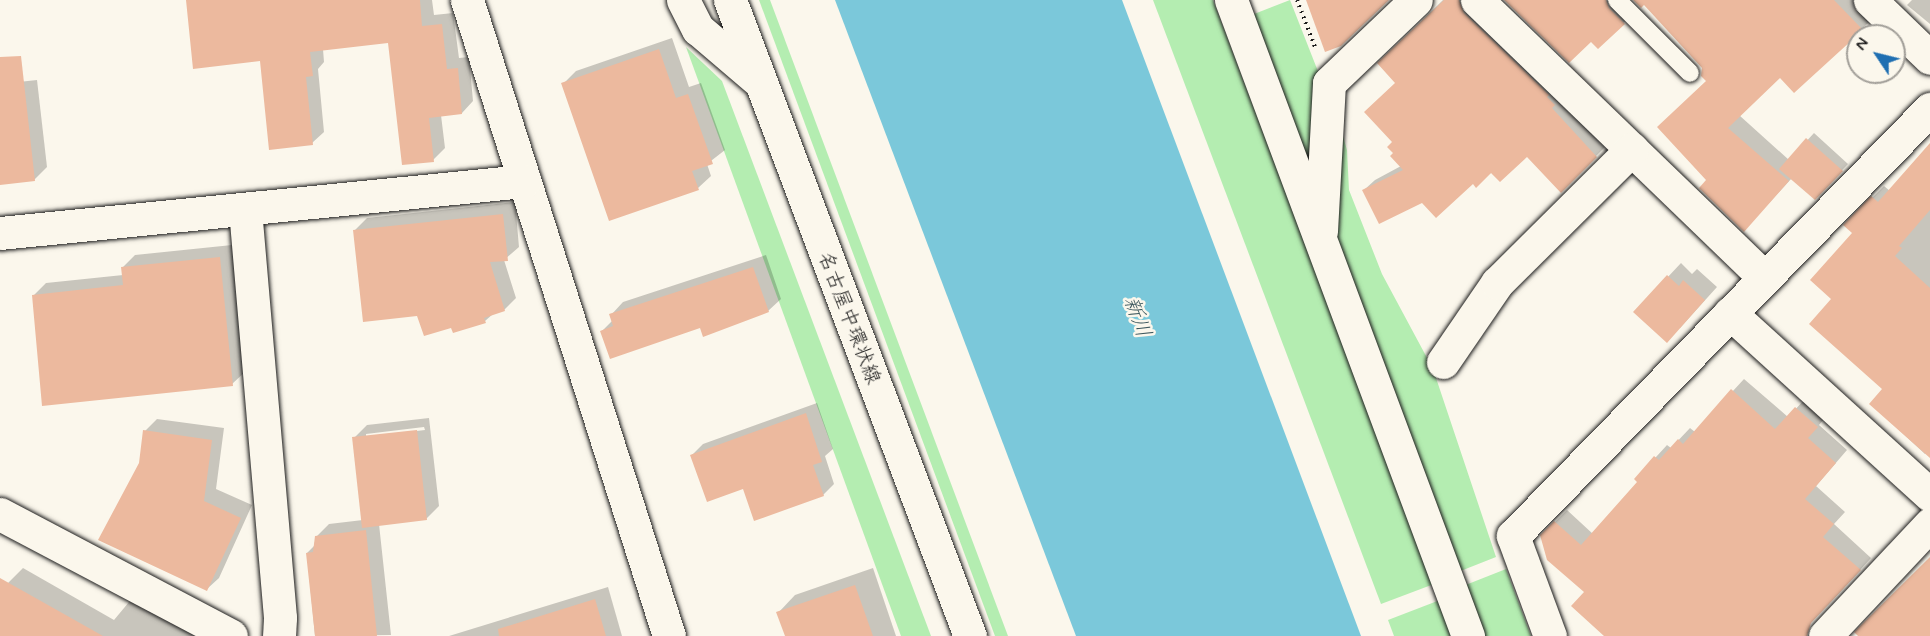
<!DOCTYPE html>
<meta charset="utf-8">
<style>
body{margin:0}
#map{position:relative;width:1930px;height:636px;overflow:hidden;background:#fbf7ec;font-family:Mynerve,"Klee One",sans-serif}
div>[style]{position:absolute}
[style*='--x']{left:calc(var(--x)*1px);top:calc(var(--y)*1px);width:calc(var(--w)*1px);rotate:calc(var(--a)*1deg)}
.green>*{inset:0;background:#b4edb1}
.water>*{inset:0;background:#7bc8da}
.shadow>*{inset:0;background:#0003}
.building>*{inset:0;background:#ecb99e}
.path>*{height:4px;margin-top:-2px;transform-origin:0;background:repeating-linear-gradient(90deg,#1c1c1c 0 1.5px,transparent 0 6px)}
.roads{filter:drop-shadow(0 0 2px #1c1c1c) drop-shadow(0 0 2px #1c1c1c)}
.lane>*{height:18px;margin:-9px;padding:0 9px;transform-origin:9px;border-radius:9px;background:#fbf7ec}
.street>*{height:33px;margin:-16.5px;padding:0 16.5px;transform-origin:16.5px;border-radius:16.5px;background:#fbf7ec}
.primary>*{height:33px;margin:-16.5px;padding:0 16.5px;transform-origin:16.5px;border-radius:16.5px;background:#fbf7ec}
span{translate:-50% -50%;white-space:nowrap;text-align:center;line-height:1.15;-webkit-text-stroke:5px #fbf7ec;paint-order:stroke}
.street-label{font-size:20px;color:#1c1c1c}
.water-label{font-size:21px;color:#3d585e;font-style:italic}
.north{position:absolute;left:1846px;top:24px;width:60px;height:60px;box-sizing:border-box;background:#fbf7ec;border:2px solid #a29f99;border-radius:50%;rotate:305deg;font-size:16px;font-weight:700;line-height:24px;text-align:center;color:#1c1c1c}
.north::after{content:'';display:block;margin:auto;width:21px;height:27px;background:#1f6fb2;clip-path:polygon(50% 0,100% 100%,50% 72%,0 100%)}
</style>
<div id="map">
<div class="green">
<i style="clip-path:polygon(759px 0,770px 0,1008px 636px,995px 636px)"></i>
<i style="clip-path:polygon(1153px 0,1213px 0,1434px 584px,1381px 604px)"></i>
<i style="clip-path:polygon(1290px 0,1321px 79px,1317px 194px,1249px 16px)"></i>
<i style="clip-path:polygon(686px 47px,722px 81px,931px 636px,901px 636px)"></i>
<i style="clip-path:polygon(1333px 102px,1347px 150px,1349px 190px,1382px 274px,1433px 369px,1496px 557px,1458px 572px,1335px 233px)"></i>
<i style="clip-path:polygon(1506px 569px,1531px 636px,1482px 636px,1463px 586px)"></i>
<i style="clip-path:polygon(1440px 600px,1454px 636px,1394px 636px,1388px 620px)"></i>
</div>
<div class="water">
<i style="clip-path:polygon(835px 0,1122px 0,1361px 636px,1076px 636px)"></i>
</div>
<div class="shadow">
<i style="clip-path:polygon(187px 0,432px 0,434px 15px,453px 13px,459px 58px,469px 57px,473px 101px,462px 113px,441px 115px,445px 148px,433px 160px,390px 42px,323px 49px,324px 62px,318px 69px,324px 132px,312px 143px,261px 60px)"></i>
<i style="clip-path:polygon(1443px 0,1473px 0,1607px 145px,1561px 191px,1527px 155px,1473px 182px,1422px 201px,1364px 190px,1375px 180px,1401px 166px,1395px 153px,1397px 82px,1379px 63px)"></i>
<i style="clip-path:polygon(1506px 0,1626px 0,1636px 11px,1598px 47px,1591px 40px)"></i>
<i style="clip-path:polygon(1634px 0,1863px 0,1877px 14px,1865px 26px,1794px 90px,1780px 76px,1739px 115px,1789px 160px,1814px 133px,1848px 164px,1815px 198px,1792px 178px,1744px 230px,1708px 180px,1708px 81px,1704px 67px,1645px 3px)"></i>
<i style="clip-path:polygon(1912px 0,1930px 0,1930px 24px,1907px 5px)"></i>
<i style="clip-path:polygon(672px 38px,689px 87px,701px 83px,725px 150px,707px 164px,711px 176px,698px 188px,563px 84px,576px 71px)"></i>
<i style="clip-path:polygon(37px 80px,47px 167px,34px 180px,0 183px,0 84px)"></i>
<i style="clip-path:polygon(1930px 146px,1930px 449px,1925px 454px,1871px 404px,1884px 389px,1833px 298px,1854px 233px,1845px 225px,1884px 186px,1890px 191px)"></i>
<i style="clip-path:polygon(515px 202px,519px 247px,504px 260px,516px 298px,504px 310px,493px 314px,485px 321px,452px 326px,418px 315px,355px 230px,367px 218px)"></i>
<i style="clip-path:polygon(232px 245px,245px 372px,232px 384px,34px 295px,46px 283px,123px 275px,122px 268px,135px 255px)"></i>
<i style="clip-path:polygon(766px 255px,781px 299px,768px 311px,701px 326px,602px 331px,613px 320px,611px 315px,623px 302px)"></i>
<i style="clip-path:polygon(1681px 263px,1692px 274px,1697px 269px,1717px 287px,1680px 328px,1635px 312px)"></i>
<i style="clip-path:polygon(1744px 379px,1788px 417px,1808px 396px,1828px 414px,1819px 425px,1847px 450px,1816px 486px,1845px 512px,1834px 524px,1871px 558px,1828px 605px,1787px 636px,1606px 636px,1586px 592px,1542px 535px,1567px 510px,1593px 534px,1639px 481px,1636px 479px,1656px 457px,1667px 445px,1671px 448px,1690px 428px,1695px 432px)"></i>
<i style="clip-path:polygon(817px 403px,833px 449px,825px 456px,834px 484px,823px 495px,744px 487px,692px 455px,703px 444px)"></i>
<i style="clip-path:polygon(evenodd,429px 418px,439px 506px,426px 519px,379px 524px,391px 635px,315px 636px,307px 553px,314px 546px,316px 537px,329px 524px,363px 520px,354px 438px,367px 425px,429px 418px,424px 427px,425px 430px,366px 437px,366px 434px,424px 427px)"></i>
<i style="clip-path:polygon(157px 419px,224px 428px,216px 489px,252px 505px,219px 578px,207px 589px,145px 431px)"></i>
<i style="clip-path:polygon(23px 568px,114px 620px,134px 596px,202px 636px,0 636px,0 597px,8px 583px)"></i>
<i style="clip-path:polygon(873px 568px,896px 636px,786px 636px,778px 613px,795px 595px)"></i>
<i style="clip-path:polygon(608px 587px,622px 636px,449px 636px)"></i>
</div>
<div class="building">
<i style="clip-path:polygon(186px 0,420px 0,422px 26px,442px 24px,447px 69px,458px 68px,462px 114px,429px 118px,434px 162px,402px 165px,388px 43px,310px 52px,313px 76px,306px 77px,313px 145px,269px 150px,260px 61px,193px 69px)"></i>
<i style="clip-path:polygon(1306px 0,1389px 0,1341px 46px,1325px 52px)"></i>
<i style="clip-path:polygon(1444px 0,1459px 0,1464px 13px,1549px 95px,1547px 97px,1555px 105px,1552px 108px,1597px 157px,1561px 193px,1527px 157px,1500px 182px,1491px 173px,1476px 188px,1473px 184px,1436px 218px,1422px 203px,1379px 224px,1362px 190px,1403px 170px,1390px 156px,1393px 153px,1387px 147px,1392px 142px,1364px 112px,1395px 83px,1377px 63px)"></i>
<i style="clip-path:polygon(1504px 0,1606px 0,1609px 8px,1625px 24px,1598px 49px,1591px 42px,1569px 63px)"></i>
<i style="clip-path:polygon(1633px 0,1834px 0,1863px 30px,1794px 93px,1780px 78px,1728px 128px,1789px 181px,1744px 232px,1699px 188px,1706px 180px,1657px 127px,1706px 81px,1701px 76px,1702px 68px,1644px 5px,1641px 8px)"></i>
<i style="clip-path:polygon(659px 49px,676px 98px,688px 94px,713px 164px,692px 171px,699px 190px,609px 221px,561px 83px)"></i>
<i style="clip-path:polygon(21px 56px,35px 181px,0 185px,0 57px)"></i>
<i style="clip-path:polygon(1806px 138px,1843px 171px,1815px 200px,1779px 169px)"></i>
<i style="clip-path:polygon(1930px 143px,1930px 210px,1899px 246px,1902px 248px,1895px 256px,1930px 288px,1930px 458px,1869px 404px,1882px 389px,1809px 324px,1831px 299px,1810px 280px,1852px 233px,1843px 225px,1871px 196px,1878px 202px)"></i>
<i style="clip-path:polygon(503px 214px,508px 261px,490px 262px,505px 311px,484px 318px,486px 323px,453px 333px,451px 328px,424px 336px,417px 316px,363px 322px,353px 230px)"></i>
<i style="clip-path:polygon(220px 257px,233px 386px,42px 406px,32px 295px,123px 285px,121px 267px)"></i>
<i style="clip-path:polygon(753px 267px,769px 312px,703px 337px,700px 328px,610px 359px,600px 331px,613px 326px,609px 314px)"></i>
<i style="clip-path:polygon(1667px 275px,1679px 286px,1683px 280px,1705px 300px,1667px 343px,1633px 312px)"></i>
<i style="clip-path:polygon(1731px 389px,1775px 429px,1795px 407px,1818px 427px,1808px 438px,1836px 463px,1805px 499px,1834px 524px,1823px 537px,1861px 570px,1811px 623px,1807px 636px,1604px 636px,1571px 606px,1584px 592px,1547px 560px,1540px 535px,1554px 521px,1581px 545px,1637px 482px,1634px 479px,1654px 456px,1659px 460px,1678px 439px,1683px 444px)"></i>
<i style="clip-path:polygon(806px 413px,822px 462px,813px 465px,824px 496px,754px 521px,743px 489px,707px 502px,690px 455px)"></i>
<i style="clip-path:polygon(143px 430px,212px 440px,204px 501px,241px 518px,207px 591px,98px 540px,139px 463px)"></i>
<i style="clip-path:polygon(417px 430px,427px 520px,362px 528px,352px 437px)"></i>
<i style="clip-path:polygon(366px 530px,377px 636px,315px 636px,306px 553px,313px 552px,315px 536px)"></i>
<i style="clip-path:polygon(1930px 557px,1930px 636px,1858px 636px,1854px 632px)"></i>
<i style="clip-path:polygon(0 578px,103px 636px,0 636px)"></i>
<i style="clip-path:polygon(855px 585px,873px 636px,785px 636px,776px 612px)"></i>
<i style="clip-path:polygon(595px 599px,606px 636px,499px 636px,498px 629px)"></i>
</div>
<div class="path">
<i style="--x:1297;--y:0;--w:50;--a:69"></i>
</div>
<div class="roads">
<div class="lane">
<i style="--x:1617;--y:0;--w:103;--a:45"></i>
</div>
<div class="street">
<i style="--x:467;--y:0;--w:667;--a:72.38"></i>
<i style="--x:683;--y:0;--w:33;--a:63"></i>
<i style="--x:698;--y:29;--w:80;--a:40.4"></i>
<i style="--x:1231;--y:0;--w:679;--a:69.56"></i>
<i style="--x:1477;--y:0;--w:400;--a:44"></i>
<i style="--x:1870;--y:0;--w:83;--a:44"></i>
<i style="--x:245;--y:209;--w:410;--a:85.1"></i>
<i style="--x:280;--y:618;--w:18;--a:93"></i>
<i style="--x:1321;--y:231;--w:148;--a:-86.9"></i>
<i style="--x:1329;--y:83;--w:120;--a:-43.7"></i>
<i style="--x:0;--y:233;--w:527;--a:-5.67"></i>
<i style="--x:1730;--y:313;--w:270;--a:42.3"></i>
<i style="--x:1443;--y:362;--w:96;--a:-55.6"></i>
<i style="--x:1497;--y:283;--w:190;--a:-44.8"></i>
<i style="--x:0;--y:514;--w:261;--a:27.8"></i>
<i style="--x:1550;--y:636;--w:107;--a:-110.3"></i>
<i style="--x:1513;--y:536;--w:597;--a:-45.68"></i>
<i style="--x:1825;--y:636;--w:154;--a:-46.8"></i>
</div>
<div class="primary">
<i style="--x:730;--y:0;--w:680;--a:69.33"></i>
</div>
</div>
<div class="street-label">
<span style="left:849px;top:318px;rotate:69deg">名古屋中環状線</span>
</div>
<div class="water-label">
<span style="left:1137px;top:317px;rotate:70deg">新川</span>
</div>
<div class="north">N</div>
</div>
